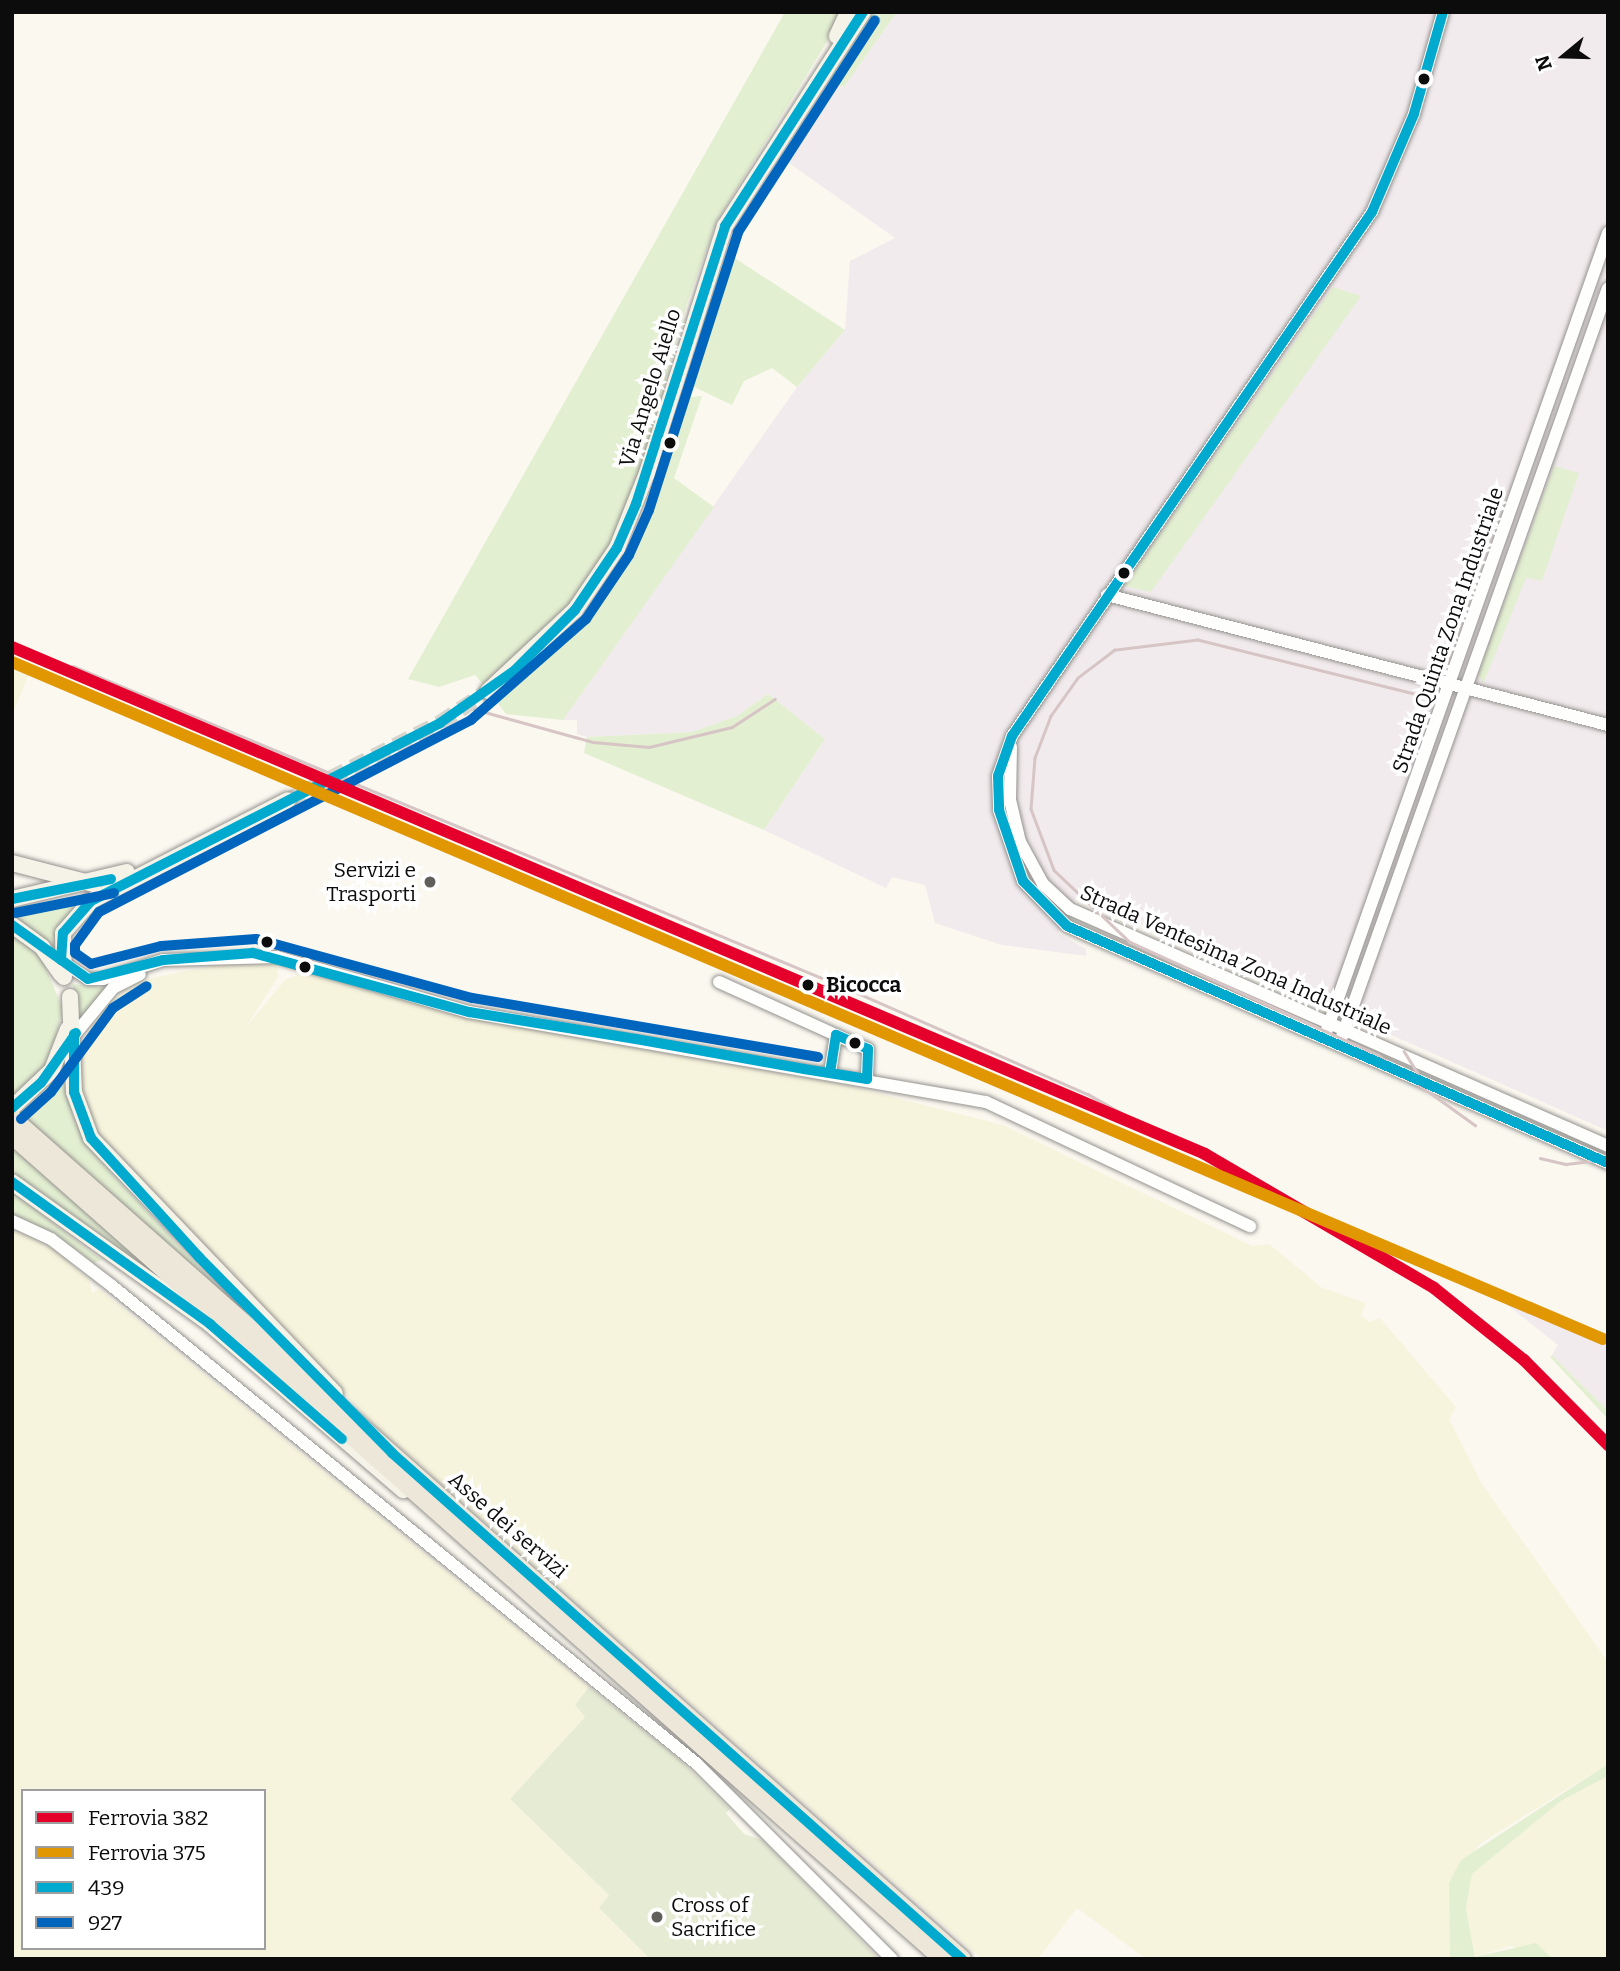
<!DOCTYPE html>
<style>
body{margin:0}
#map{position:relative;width:1620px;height:1971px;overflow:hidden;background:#fbf8f0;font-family:Bitter,serif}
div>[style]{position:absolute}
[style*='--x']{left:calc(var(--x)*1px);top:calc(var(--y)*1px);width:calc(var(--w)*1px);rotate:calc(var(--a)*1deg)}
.industrial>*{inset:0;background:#f2ebed}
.farmland>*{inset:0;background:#f7f4dd}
.green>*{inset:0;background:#e3efd1}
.cemetery>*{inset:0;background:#e6ebd4}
.secondary-tunnel>*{height:16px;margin-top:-8px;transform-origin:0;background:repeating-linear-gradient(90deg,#d7d5ce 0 16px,transparent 0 24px)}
.roads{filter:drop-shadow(0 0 2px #94928f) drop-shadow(0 0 2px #94928f)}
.street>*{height:12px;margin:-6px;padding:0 6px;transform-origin:6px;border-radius:6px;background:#fefefd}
.secondary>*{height:16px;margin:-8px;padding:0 8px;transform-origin:8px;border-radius:8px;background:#f5f3e8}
.primary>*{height:18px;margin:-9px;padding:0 9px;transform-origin:9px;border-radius:9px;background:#ece7d8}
.rail>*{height:2.5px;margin:-1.25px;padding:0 1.25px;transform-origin:1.25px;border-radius:1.25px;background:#d6c5c4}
.bus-1>*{height:10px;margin:-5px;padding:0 5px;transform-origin:5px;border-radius:5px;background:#00a9ce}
.bus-2>*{height:10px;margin:-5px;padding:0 5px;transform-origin:5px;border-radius:5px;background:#0065bd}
.rail-1>*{height:12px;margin:-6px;padding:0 6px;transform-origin:6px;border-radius:6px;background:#e4002b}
.rail-2>*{height:12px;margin:-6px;padding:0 6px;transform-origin:6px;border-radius:6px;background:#e09701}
.dots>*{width:19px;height:19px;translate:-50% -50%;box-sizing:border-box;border:4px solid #fff;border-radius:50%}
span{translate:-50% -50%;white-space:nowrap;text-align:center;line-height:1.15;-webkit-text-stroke:7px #fff;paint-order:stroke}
.street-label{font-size:21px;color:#0c0c0c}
.poi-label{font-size:21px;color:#0c0c0c}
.right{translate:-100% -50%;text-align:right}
.left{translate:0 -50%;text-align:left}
.stop-label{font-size:21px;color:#0c0c0c;font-weight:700}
.frame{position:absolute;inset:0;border:14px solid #0c0c0c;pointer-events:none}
.legend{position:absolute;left:21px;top:1789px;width:245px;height:161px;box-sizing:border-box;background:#fff;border:2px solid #9e9e9e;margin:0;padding:9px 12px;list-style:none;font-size:21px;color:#0c0c0c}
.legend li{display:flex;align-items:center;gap:14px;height:35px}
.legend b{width:35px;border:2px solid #9e9e9e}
.north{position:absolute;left:1529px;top:21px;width:70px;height:70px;-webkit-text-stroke:5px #fff;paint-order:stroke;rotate:251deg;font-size:19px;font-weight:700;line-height:28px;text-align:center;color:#0c0c0c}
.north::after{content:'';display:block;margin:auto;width:24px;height:32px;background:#0c0c0c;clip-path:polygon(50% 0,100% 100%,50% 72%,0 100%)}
</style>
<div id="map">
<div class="industrial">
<i style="clip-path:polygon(897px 12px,1608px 12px,1608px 1131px,1077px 896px,1058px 933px,1086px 949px,1086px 956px,1002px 945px,935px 923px,925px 885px,892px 877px,886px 888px,764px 830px,825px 739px,768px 694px,737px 716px,692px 732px,587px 737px,577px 734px,577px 720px,563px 720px,797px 387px,845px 330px,850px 261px,895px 238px,789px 163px,834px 85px,844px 87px)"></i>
<i style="clip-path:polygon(1487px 1289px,1608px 1342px,1608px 1411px,1552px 1355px,1558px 1345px)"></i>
</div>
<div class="farmland">
<i style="clip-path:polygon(12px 658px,32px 667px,12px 715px)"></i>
<i style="clip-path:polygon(236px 961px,277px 963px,278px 977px,246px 1027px,285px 980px,307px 971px,471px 1018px,837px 1083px,1003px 1125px,1252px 1246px,1269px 1244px,1321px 1287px,1366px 1303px,1361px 1315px,1369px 1322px,1380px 1318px,1456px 1407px,1449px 1419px,1482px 1484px,1608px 1662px,1608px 1764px,1481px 1843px,1449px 1883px,1450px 1959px,1146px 1959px,1077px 1908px,1038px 1959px,982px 1959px,379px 1429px,108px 1152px,84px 1110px,78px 1064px,93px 1018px,132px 982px)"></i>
<i style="clip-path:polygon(evenodd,12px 1228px,55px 1250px,89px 1280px,92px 1293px,99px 1289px,589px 1687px,575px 1705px,585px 1717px,510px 1799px,609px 1895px,599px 1908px,650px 1959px,12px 1959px,12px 1228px,23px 1791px,264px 1791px,264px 1948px,23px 1948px,23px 1791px)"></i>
<i style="clip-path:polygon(1608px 1776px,1608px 1959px,1553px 1959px,1511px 1946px,1475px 1957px,1466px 1909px,1472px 1874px,1561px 1801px)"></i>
</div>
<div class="green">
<i style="clip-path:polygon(785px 12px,845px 12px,717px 221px,687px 303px,641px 470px,610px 546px,577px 598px,486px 688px,475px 675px,439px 687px,408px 679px)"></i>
<i style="clip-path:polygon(870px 12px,897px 12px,844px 87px,834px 85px,789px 163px,770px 179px)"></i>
<i style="clip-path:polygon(727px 253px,845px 330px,797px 387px,772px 368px,744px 381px,732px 405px,690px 385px,703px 317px)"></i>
<i style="clip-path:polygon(1333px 287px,1361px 296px,1151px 592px,1124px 586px)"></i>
<i style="clip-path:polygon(702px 396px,674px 478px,714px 507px,563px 720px,506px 714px,495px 700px,560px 647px,600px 600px,632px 545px,683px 398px)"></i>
<i style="clip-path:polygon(1554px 466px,1579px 473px,1542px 581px,1526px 578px,1483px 684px,1478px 674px)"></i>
<i style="clip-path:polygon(768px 694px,825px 739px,764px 830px,584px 753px,587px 737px,692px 732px,737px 716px)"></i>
<i style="clip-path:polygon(66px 899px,77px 906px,57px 932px,53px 949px,12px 920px,12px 907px)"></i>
<i style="clip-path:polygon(12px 933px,41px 957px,63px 1009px,49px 1063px,12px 1100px)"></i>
<i style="clip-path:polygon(72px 984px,106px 988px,79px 1021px,77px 997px)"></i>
<i style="clip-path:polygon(63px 1063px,73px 1117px,100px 1161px,234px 1304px,32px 1124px,12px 1132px,12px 1115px,44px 1092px)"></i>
<i style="clip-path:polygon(12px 1148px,91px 1217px,185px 1300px,12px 1176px)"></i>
<i style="clip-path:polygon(12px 1192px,102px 1260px,94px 1263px,55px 1234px,12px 1214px)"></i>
<i style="clip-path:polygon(1552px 1355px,1608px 1411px,1608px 1419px,1550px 1357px)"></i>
<i style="clip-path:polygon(1608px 1764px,1608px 1776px,1561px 1801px,1472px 1874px,1466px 1909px,1475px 1957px,1536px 1943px,1553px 1959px,1450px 1959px,1449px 1883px,1461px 1860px)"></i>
</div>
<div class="cemetery">
<i style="clip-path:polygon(589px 1687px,679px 1759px,730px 1809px,726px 1813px,744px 1834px,762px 1840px,877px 1957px,650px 1959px,599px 1908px,609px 1895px,510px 1799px,585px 1717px,575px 1705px)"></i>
</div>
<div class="secondary-tunnel">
<i style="--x:288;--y:800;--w:170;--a:-26.9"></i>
<i style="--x:440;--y:723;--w:58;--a:-33.7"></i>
</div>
<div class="roads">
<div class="street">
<i style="--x:1443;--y:12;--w:106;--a:105.9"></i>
<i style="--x:1414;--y:114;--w:107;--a:113.2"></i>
<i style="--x:1372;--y:212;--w:636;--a:124.49"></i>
<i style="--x:1012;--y:736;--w:42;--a:109.3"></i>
<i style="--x:998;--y:776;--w:34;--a:88"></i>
<i style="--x:999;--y:810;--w:75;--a:71.3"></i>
<i style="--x:1023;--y:881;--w:63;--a:45.6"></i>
<i style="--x:1067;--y:926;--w:591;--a:23.66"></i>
<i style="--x:1107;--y:595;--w:518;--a:14.55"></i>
<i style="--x:1011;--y:747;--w:53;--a:91.1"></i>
<i style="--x:1010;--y:800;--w:43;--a:76.6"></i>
<i style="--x:1020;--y:842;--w:48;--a:61.3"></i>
<i style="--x:1043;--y:884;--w:37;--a:43"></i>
<i style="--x:1070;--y:909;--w:588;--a:23.77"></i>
<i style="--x:60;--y:960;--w:34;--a:34"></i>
<i style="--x:88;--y:979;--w:15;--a:0"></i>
<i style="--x:103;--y:979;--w:63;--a:-17.6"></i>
<i style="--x:163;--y:960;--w:114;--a:-1.5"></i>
<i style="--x:277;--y:957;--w:200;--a:16"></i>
<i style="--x:469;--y:1012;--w:525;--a:9.88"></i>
<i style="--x:986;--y:1102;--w:292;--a:25.2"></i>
<i style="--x:719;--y:982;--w:128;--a:24.4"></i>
<i style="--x:1324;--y:1038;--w:854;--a:-70.57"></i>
<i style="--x:71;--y:1039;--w:66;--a:-50.5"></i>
<i style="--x:113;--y:988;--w:30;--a:-27"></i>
<i style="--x:1339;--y:1045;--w:803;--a:-70.44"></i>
<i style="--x:830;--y:1073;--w:38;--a:-81"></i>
<i style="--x:836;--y:1035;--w:35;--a:24"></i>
<i style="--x:868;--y:1049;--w:30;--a:92"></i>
<i style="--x:12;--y:1221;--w:43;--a:24.8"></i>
<i style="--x:51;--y:1239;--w:77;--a:37.6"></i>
<i style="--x:112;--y:1286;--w:755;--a:39.25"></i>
<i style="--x:697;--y:1764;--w:276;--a:45"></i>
</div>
<div class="secondary">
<i style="--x:837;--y:36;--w:26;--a:-65"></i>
<i style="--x:488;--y:691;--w:119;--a:-43"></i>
<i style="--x:575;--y:610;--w:75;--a:-55.9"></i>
<i style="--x:617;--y:548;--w:81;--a:-68.2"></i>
<i style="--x:647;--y:473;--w:259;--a:-72.5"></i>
<i style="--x:725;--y:226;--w:255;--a:-57.2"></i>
<i style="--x:12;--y:863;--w:84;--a:14.5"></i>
<i style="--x:12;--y:899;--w:118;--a:-13.2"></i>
<i style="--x:12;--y:925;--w:37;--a:36"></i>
<i style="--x:42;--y:947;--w:33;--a:55"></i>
<i style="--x:64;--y:977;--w:44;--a:-91.3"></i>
<i style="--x:63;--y:933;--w:43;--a:-48.8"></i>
<i style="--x:91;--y:901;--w:221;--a:-27.1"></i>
<i style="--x:70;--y:997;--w:95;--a:87.6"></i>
<i style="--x:74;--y:1092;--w:49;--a:69.7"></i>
<i style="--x:91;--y:1138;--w:353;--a:46.3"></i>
<i style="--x:12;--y:1108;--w:55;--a:-43.5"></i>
<i style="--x:52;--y:1070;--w:44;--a:-68.7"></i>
<i style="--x:12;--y:1182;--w:244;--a:35.6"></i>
<i style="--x:210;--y:1324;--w:255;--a:40.7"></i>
</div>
<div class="primary">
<i style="--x:12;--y:1118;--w:1269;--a:41.52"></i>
<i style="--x:12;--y:1135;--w:1243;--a:41.51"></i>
</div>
</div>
<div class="rail">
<i style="--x:73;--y:666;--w:837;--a:22.61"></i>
<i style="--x:846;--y:988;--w:264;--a:23.7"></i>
<i style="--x:1088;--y:1094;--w:75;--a:29.6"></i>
<i style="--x:1426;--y:697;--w:235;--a:-166"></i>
<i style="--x:1198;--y:640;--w:84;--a:173.1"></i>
<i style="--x:1115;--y:650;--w:46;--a:142.9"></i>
<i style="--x:1078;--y:678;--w:47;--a:125.4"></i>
<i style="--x:1051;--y:716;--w:45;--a:110.9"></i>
<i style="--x:1035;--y:758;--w:51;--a:94.5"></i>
<i style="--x:1031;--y:809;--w:65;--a:69.3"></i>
<i style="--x:1054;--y:870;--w:105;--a:43.5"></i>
<i style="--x:1130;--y:942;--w:273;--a:24.5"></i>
<i style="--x:1378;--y:1055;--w:120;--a:35.8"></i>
<i style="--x:474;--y:709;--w:123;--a:15.5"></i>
<i style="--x:593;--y:742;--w:56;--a:5.1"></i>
<i style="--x:649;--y:747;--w:85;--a:-13.5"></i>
<i style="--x:732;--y:727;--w:51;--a:-33.1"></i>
<i style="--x:1404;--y:1051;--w:36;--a:58"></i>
<i style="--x:1540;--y:1158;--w:27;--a:13"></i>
<i style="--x:1566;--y:1164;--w:42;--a:-6.8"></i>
</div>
<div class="bus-1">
<i style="--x:1443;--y:12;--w:106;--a:105.9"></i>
<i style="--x:1414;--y:114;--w:107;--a:113.2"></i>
<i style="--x:1372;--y:212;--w:636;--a:124.49"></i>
<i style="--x:1012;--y:736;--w:42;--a:109.3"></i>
<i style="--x:998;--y:776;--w:34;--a:88"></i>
<i style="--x:999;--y:810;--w:75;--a:71.3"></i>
<i style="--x:1023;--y:881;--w:63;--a:45.6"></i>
<i style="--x:1067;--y:926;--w:591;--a:23.66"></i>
<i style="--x:12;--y:899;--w:101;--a:-11.4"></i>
<i style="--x:12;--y:925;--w:93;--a:35.4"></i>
<i style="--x:88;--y:979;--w:77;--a:-14.2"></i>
<i style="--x:163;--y:960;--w:90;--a:-4.4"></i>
<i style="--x:253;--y:953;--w:224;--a:15.3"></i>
<i style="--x:469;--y:1012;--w:169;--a:9.2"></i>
<i style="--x:636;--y:1039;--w:171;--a:10.1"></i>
<i style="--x:804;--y:1069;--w:64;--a:9"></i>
<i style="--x:867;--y:1079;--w:30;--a:-88"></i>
<i style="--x:868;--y:1049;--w:35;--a:-156"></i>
<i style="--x:836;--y:1035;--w:38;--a:99"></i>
<i style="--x:61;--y:960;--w:27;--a:-86"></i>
<i style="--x:63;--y:933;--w:43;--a:-48.8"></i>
<i style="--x:91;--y:901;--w:392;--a:-27"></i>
<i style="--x:440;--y:723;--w:92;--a:-35.2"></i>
<i style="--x:515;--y:670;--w:85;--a:-45"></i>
<i style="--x:575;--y:610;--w:75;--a:-55.9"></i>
<i style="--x:617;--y:548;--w:48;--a:-66.6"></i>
<i style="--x:636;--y:504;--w:292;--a:-72.2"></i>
<i style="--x:725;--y:226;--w:255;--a:-57.2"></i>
<i style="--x:74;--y:1034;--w:58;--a:90"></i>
<i style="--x:74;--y:1092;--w:49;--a:69.7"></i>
<i style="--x:91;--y:1138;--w:161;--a:47.8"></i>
<i style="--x:199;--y:1257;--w:275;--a:45.4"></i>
<i style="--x:392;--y:1453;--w:762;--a:41.6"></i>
<i style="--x:12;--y:1108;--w:38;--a:-41"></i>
<i style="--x:41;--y:1083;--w:61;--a:-55"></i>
<i style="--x:12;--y:1182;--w:244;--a:35.6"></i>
<i style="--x:210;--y:1324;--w:175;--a:41.1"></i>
</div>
<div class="bus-2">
<i style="--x:15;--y:913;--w:101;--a:-11.4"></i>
<i style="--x:818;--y:1057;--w:351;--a:-170.3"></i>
<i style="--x:472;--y:998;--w:224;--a:-164.7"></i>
<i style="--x:256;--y:939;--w:95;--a:175.8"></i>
<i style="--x:161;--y:946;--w:72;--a:165.6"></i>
<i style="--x:91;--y:964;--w:19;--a:-145"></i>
<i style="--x:75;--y:953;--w:8;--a:-90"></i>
<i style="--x:75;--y:945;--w:41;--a:-54"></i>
<i style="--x:99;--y:912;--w:419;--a:-27.3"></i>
<i style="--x:471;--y:720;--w:153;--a:-41.3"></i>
<i style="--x:586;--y:619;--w:77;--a:-56.1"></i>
<i style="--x:629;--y:555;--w:49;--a:-66"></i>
<i style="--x:649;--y:510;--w:292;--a:-72.2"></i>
<i style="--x:738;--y:232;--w:252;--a:-57.1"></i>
<i style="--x:21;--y:1119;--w:40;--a:-42"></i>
<i style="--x:51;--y:1092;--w:104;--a:-53.6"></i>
<i style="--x:113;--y:1008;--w:40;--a:-32.9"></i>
</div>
<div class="rail-1">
<i style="--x:12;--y:647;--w:1296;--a:23.02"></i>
<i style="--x:1205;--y:1154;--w:265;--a:30.3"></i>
<i style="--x:1434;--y:1288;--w:115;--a:38.7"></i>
<i style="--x:1524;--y:1360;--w:120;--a:45.3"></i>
</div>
<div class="rail-2">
<i style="--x:12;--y:662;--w:1729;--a:23.05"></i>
</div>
<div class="dots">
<i style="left:1424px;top:79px;background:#0c0c0c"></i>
<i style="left:670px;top:443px;background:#0c0c0c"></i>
<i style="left:1124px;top:573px;background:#0c0c0c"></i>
<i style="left:430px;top:882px;background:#605f5c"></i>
<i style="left:267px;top:942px;background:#0c0c0c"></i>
<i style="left:305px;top:967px;background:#0c0c0c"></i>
<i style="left:808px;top:985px;background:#0c0c0c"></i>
<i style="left:855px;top:1043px;background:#0c0c0c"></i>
<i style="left:657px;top:1917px;background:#605f5c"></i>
</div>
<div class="street-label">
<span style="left:650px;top:388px;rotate:-73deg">Via Angelo Aiello</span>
<span style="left:1448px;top:630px;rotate:-71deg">Strada Quinta Zona Industriale</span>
<span style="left:1236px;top:960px;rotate:24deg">Strada Ventesima Zona Industriale</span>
<span style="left:508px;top:1525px;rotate:41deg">Asse dei servizi</span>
</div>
<div class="poi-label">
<span class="right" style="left:416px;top:882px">Servizi e<br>Trasporti</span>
<span class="left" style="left:671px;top:1917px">Cross of<br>Sacrifice</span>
</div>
<div class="stop-label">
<span class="left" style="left:826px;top:985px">Bicocca</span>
</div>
<div class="frame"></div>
<ul class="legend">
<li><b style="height:9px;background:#e4002b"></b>Ferrovia 382</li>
<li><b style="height:9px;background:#e09701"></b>Ferrovia 375</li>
<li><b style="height:9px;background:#00a9ce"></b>439</li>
<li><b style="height:9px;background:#0065bd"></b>927</li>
</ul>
<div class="north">N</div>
</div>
